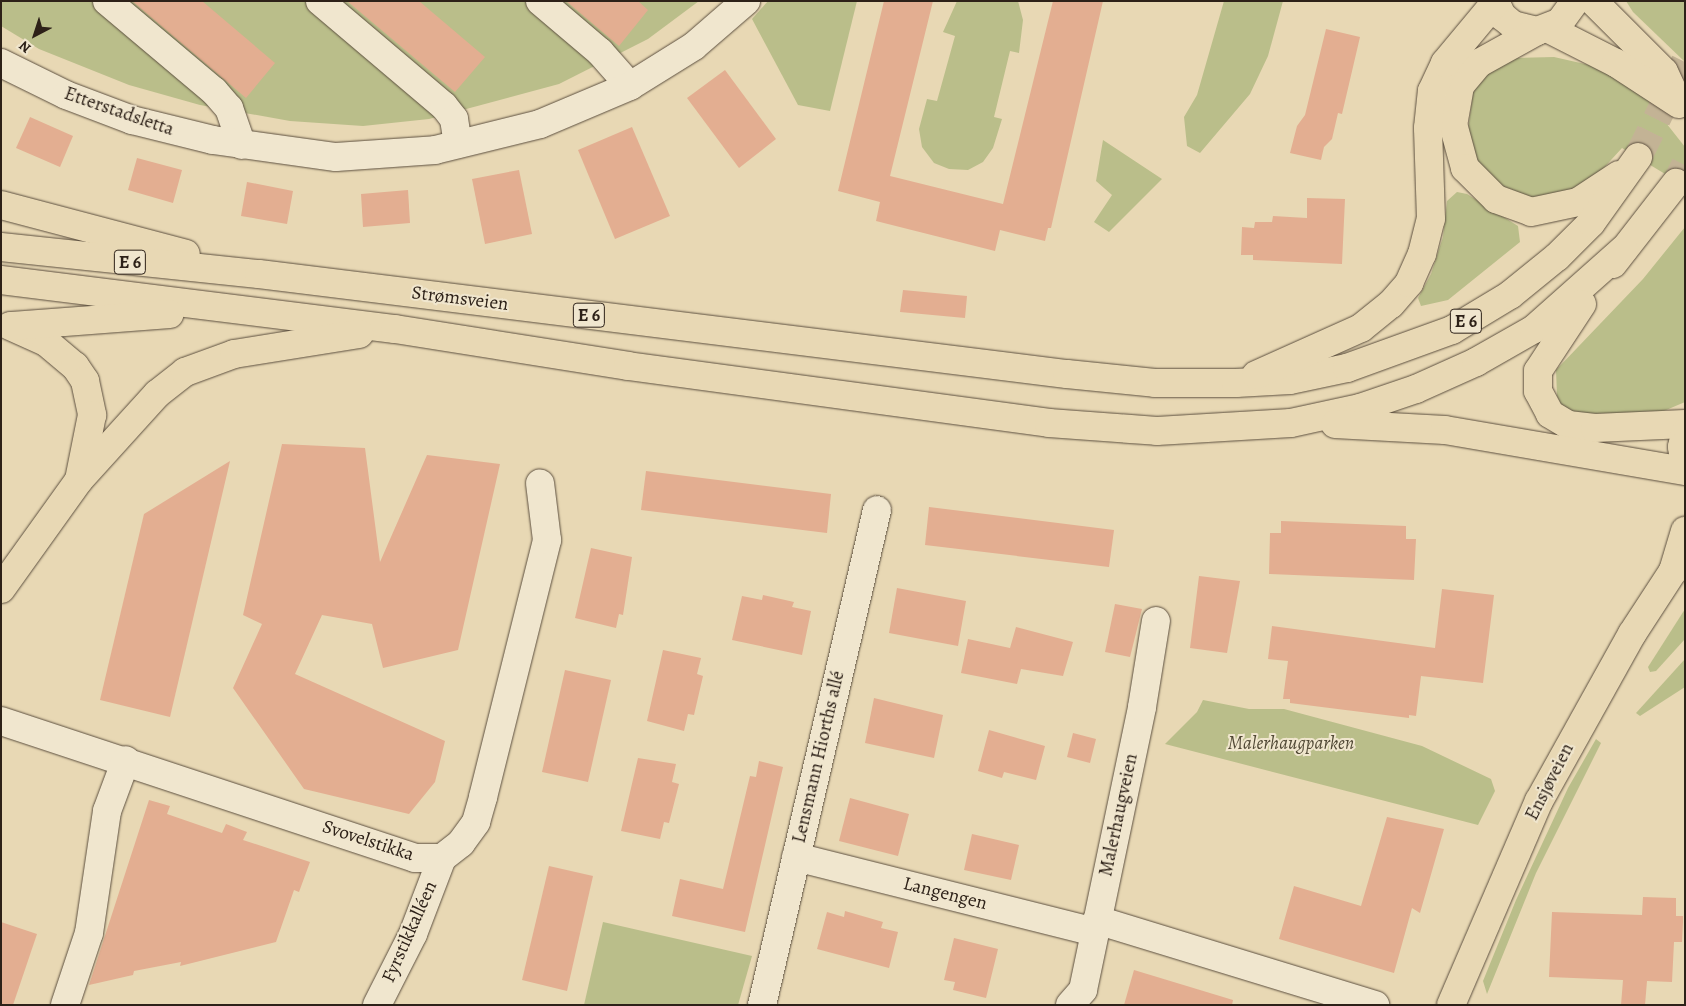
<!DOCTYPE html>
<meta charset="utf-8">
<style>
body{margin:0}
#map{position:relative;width:1686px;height:1006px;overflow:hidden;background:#e8d8b4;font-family:Alegreya,serif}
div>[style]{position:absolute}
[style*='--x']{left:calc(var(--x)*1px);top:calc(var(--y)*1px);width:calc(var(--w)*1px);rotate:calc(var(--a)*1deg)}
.green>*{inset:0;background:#babe8a}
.building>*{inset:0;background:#e3ae91}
.highway-tunnel>*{height:28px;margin-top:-14px;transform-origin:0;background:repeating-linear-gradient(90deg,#c3b395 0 28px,transparent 0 42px)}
.roads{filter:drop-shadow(0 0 1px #5c4f3f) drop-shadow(0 0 1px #5c4f3f)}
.minor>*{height:28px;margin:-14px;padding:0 14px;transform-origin:14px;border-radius:14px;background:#f0e6ce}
.major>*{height:28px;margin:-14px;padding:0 14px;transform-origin:14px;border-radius:14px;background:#e8d8b4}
.highway>*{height:28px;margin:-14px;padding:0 14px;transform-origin:14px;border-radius:14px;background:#e8d8b4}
span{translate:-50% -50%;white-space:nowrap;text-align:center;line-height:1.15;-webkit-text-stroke:4px #f0e6ce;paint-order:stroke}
.shield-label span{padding:1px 4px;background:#f0e6ce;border:1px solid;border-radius:4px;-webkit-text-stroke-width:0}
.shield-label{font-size:18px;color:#2d2118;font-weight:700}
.street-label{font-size:19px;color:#2d2118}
.park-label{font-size:19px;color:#504834;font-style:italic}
.frame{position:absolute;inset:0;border:2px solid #2d2118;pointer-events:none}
.north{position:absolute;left:10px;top:10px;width:50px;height:50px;-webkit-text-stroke:4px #f0e6ce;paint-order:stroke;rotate:220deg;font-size:14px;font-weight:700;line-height:20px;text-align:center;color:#2d2118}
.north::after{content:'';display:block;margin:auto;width:18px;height:22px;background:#2d2118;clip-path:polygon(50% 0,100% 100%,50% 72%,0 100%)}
</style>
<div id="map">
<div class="green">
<i style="clip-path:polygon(1px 1px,699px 1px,648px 39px,559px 84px,429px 119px,363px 126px,290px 121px,200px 105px,129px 85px,39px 49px,1px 26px)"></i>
<i style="clip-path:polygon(768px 1px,857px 1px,830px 111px,798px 105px,752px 19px)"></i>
<i style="clip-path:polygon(957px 1px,1018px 1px,1023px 20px,1019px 53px,1010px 51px,994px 117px,1002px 119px,993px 148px,983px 162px,968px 170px,949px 169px,934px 163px,922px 147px,919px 129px,927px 99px,937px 101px,955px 36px,943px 32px)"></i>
<i style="clip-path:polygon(1224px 1px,1283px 1px,1268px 56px,1250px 94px,1200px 153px,1187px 146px,1184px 117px,1197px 95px)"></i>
<i style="clip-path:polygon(1626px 1px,1685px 1px,1685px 62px,1633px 12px)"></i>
<i style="clip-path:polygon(1554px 57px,1598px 67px,1644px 95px,1685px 147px,1685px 186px,1622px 148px,1600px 172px,1571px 192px,1534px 200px,1507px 192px,1480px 167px,1467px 138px,1473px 92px,1491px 69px,1515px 58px)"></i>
<i style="clip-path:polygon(1103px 140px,1162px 179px,1109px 232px,1094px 222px,1112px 195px,1096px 181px)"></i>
<i style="clip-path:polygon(1457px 192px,1467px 194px,1518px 226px,1520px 242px,1448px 300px,1421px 306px,1418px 298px,1431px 274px,1443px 237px,1447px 201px)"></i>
<i style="clip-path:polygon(1685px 227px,1685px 402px,1652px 416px,1587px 421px,1563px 408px,1557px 396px,1556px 370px,1643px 279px)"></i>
<i style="clip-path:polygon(1685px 609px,1685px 639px,1656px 671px,1650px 672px,1648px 667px)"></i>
<i style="clip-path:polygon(1685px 659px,1685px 687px,1640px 716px,1636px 713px)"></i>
<i style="clip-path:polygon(1203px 700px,1249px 709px,1284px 709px,1422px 746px,1491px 779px,1495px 791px,1478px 825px,1165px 744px,1197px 712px)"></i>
<i style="clip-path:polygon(1596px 739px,1601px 743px,1536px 873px,1487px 994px,1483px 981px,1516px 900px,1568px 788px)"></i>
<i style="clip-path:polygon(603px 922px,752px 956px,738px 1005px,584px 1005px)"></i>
</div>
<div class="building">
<i style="clip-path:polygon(132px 1px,202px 1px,275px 63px,246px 98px)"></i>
<i style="clip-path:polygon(347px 1px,419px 1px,485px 57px,455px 92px)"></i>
<i style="clip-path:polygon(566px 1px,638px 1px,648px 10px,619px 46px)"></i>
<i style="clip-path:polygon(884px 1px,933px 1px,890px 176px,1003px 204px,1053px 1px,1103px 1px,1051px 228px,1048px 228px,1045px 241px,1000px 230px,995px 251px,876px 221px,880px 202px,838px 191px)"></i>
<i style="clip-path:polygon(1326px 29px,1360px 37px,1342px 114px,1338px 113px,1332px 139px,1324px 147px,1321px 160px,1290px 153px,1297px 126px,1305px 115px)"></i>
<i style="clip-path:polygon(725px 70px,776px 139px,739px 168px,687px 98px)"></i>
<i style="clip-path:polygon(30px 117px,73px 136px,60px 167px,16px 148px)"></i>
<i style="clip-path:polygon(632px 127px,670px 216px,615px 239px,578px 150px)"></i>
<i style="clip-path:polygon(137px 158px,182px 170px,173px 203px,128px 190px)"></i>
<i style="clip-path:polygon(519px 170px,532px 234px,485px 244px,472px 179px)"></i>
<i style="clip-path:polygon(247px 182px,293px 191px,287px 224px,241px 216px)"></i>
<i style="clip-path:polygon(408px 190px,410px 223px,363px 227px,361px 194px)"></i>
<i style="clip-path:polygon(1307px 198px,1345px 199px,1342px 264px,1253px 260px,1253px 255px,1241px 255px,1242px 227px,1254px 228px,1255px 222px,1272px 222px,1273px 216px,1307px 218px)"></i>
<i style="clip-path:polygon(903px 290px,967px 296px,965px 318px,900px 312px)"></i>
<i style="clip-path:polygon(282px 444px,365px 448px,380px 562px,427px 455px,500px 464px,458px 650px,383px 668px,372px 624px,322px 615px,295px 674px,445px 741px,435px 782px,409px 814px,304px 789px,233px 688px,262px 624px,243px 615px)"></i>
<i style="clip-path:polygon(230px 461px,170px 717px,100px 700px,144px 514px)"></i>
<i style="clip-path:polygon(646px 471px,831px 494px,827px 533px,641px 510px)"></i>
<i style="clip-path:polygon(929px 507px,1114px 530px,1109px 567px,925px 545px)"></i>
<i style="clip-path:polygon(1281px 521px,1406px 526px,1406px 539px,1416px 539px,1414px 580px,1269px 574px,1270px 533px,1281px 533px)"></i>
<i style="clip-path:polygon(591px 548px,632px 557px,623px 615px,619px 614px,616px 628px,575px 618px)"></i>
<i style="clip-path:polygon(1199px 576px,1240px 581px,1227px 653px,1190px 648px)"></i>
<i style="clip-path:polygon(897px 588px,966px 601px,958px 646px,889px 633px)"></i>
<i style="clip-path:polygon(1442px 589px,1494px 595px,1483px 683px,1421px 676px,1416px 716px,1409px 715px,1409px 718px,1290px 703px,1290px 699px,1283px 699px,1288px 661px,1268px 659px,1272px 626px,1435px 648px)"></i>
<i style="clip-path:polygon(763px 595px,794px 602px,792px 607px,811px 611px,802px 655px,732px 640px,742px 596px,762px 600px)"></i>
<i style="clip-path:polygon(1115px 604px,1142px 609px,1130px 657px,1105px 652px)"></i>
<i style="clip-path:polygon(1016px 627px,1073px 642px,1063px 676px,1021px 669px,1017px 684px,961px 673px,968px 639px,1010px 648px)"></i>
<i style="clip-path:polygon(663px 650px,701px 658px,697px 674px,703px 676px,694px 715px,688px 714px,684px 731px,647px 721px)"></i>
<i style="clip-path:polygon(565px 670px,611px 680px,588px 782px,542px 772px)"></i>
<i style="clip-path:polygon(874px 698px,943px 715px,934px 758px,865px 743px)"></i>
<i style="clip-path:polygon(989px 730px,1045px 746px,1036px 780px,1004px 772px,1002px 778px,978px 771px)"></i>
<i style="clip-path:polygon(1073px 733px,1096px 739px,1090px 763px,1067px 757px)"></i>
<i style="clip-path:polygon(638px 758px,676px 764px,672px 782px,679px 784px,669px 823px,664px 822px,660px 839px,621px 831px)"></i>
<i style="clip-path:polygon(759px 761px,783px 767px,745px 932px,672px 916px,680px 879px,723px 889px,750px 776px,756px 777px)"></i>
<i style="clip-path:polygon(850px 798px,909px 814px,898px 856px,839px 841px)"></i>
<i style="clip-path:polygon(149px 800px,170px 806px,167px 814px,222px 833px,226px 824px,247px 832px,243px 840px,310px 862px,299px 892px,294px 890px,276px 942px,180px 966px,181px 962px,134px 971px,133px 975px,89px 985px)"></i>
<i style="clip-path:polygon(1387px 817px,1444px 829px,1420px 913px,1412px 908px,1394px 973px,1279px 939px,1294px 886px,1361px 906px)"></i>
<i style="clip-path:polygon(972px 834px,1019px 845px,1011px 880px,964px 870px)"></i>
<i style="clip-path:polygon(549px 866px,593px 876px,567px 991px,522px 980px)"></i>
<i style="clip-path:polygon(1643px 897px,1676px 898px,1676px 916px,1683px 916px,1683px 922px,1682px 942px,1674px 942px,1672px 982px,1647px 981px,1645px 1005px,1621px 1005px,1623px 980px,1549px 977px,1552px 912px,1642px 915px)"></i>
<i style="clip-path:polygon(845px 911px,883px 922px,881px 928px,898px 932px,889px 968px,817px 949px,827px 912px,844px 917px)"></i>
<i style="clip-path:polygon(1px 922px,37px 934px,13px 1005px,1px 1005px)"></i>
<i style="clip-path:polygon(954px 938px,998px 949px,986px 998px,953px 990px,955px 982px,944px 980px)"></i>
<i style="clip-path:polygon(1134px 970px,1233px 1000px,1232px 1005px,1124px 1005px)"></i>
</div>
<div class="highway-tunnel">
<i style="--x:1638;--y:157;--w:106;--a:-63.7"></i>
<i style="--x:1676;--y:183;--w:20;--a:-63"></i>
</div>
<div class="roads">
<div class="minor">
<i style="--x:107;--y:1;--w:140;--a:40.1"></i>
<i style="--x:214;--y:91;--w:23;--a:49"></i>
<i style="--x:229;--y:108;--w:39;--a:71"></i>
<i style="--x:320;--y:1;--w:162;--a:40.3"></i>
<i style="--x:444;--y:106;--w:16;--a:52"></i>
<i style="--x:454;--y:119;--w:25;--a:81"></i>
<i style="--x:540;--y:1;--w:79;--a:40.4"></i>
<i style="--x:600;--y:52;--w:45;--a:48.6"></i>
<i style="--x:1;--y:63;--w:72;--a:26.2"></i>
<i style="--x:66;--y:95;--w:71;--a:20.7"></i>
<i style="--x:132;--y:120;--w:83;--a:13.9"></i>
<i style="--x:213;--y:140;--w:124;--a:7.9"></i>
<i style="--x:336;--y:157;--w:99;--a:-4"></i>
<i style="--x:435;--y:150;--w:108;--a:-13.9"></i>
<i style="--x:540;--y:124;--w:98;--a:-22.9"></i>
<i style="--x:630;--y:86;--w:75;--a:-32"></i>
<i style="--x:694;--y:46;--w:69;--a:-40.9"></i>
<i style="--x:1;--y:721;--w:436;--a:18.3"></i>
<i style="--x:415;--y:858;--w:27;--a:0"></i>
<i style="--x:442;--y:858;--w:24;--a:-38"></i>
<i style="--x:461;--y:843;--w:26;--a:-54"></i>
<i style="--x:476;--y:822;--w:26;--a:-74"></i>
<i style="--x:483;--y:797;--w:265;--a:-76"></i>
<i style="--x:547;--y:540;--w:57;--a:-97"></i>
<i style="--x:796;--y:857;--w:308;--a:14.1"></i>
<i style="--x:1097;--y:920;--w:291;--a:17"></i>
<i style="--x:65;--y:1005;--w:76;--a:-71.6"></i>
<i style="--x:89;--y:933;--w:123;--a:-81.6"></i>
<i style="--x:107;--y:811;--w:54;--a:-69.6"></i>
<i style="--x:377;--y:1005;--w:80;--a:-63.1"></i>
<i style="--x:413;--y:934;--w:81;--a:-69.1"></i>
<i style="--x:762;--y:1005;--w:508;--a:-76.92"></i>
<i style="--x:1070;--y:1005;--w:20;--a:-49"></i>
<i style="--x:1083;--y:990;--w:289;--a:-78.2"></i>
<i style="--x:1142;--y:707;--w:87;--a:-80.8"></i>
</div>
<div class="major">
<i style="--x:1673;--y:571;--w:42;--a:-73.3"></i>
<i style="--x:1451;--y:1005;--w:222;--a:-66.7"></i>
<i style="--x:1539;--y:801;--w:191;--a:-60.9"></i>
<i style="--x:1632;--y:634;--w:75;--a:-56.9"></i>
<i style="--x:1673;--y:571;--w:17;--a:-45"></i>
</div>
<div class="highway">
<i style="--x:1495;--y:1;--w:17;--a:65"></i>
<i style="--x:1502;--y:16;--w:14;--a:39"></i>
<i style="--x:1513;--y:25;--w:25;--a:14"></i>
<i style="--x:1537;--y:31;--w:25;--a:-21"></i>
<i style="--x:1560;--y:22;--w:26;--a:-54"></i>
<i style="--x:1593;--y:1;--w:100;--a:45"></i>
<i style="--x:1664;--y:72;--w:33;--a:65"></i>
<i style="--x:1549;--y:29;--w:75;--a:26.9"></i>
<i style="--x:1616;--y:63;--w:75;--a:33.1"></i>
<i style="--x:1537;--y:31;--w:66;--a:151.1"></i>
<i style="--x:1479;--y:63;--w:30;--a:130"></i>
<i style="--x:1460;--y:86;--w:39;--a:100"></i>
<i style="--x:1453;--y:124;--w:46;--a:74.7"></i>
<i style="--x:1465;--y:168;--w:44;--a:45"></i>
<i style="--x:1496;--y:199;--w:37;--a:20"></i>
<i style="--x:1531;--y:212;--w:48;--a:-12"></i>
<i style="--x:1578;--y:202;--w:49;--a:-33.4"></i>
<i style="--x:1;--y:205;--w:191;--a:14.8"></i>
<i style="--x:1;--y:247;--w:259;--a:6"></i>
<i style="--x:259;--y:274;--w:814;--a:7.06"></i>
<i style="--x:1067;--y:374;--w:88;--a:5.8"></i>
<i style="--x:1155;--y:383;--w:81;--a:0"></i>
<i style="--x:1236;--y:383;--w:54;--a:-3.2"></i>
<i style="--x:1290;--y:380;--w:58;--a:-11.9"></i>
<i style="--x:1347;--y:368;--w:112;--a:-19.9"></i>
<i style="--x:1452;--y:330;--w:68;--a:-31.1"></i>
<i style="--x:1510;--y:295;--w:60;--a:-39"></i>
<i style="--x:1557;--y:257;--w:48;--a:-45"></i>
<i style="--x:1591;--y:223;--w:81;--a:-54.5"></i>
<i style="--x:1613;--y:264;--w:103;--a:-52.1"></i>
<i style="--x:1;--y:280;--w:397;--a:7.1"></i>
<i style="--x:395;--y:329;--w:236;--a:9"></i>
<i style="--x:628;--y:366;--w:425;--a:7.7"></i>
<i style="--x:1049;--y:423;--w:108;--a:4.2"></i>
<i style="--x:1157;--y:431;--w:134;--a:-3.4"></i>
<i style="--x:1291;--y:423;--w:71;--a:-12.3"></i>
<i style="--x:1360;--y:408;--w:59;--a:-18.7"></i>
<i style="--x:1416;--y:389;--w:66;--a:-24.2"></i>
<i style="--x:1476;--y:362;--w:67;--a:-29.6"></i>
<i style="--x:1534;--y:329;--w:120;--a:-41.6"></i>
<i style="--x:1582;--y:304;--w:80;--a:123.3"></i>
<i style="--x:1538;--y:371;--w:20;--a:90"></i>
<i style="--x:1538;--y:391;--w:26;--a:62"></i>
<i style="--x:1550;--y:414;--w:21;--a:31"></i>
<i style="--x:1568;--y:425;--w:27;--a:6"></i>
<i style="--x:1595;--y:428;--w:90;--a:-2.5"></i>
<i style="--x:10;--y:326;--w:39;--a:24"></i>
<i style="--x:46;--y:342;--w:38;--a:40"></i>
<i style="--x:75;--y:366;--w:18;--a:56"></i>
<i style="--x:85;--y:381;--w:35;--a:78"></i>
<i style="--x:92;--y:415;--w:66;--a:101.3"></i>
<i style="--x:12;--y:326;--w:158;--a:-4.3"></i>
<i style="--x:1256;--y:375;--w:115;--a:-24.1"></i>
<i style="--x:1361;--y:328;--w:38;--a:-39"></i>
<i style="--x:1391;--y:304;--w:28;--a:-49"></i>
<i style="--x:1409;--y:283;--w:32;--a:-66"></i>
<i style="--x:1422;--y:254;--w:36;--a:-76"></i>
<i style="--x:1431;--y:219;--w:91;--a:-91.9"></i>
<i style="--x:1428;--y:128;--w:37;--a:-84"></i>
<i style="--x:1432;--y:91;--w:31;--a:-65"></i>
<i style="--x:1445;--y:63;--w:78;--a:-50.2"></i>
<i style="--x:1335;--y:424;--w:110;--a:3.1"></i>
<i style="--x:1445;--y:430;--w:243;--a:9.7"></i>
<i style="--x:1685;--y:433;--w:14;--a:102"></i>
<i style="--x:1682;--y:447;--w:18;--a:81"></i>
<i style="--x:1;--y:589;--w:134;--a:-54.4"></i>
<i style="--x:79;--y:480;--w:116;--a:-47.8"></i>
<i style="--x:157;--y:394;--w:36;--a:-38"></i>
<i style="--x:185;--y:372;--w:52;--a:-20.2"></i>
<i style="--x:234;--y:354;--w:127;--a:-9.1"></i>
</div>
</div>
<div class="shield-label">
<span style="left:130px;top:262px">E 6</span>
<span style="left:589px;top:315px">E 6</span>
<span style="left:1466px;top:321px">E 6</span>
</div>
<div class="street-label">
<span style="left:119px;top:112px;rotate:19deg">Etterstadsletta</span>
<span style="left:460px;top:299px;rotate:7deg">Strømsveien</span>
<span style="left:819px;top:757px;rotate:-77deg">Lensmann Hiorths allé</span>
<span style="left:1550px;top:782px;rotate:-63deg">Ensjøveien</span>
<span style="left:1119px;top:815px;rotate:-78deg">Malerhaugveien</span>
<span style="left:368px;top:841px;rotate:18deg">Svovelstikka</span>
<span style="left:945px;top:894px;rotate:14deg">Langengen</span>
<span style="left:410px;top:932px;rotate:-66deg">Fyrstikkalléen</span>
</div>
<div class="park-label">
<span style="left:1291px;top:744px">Malerhaugparken</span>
</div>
<div class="frame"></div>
<div class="north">N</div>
</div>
